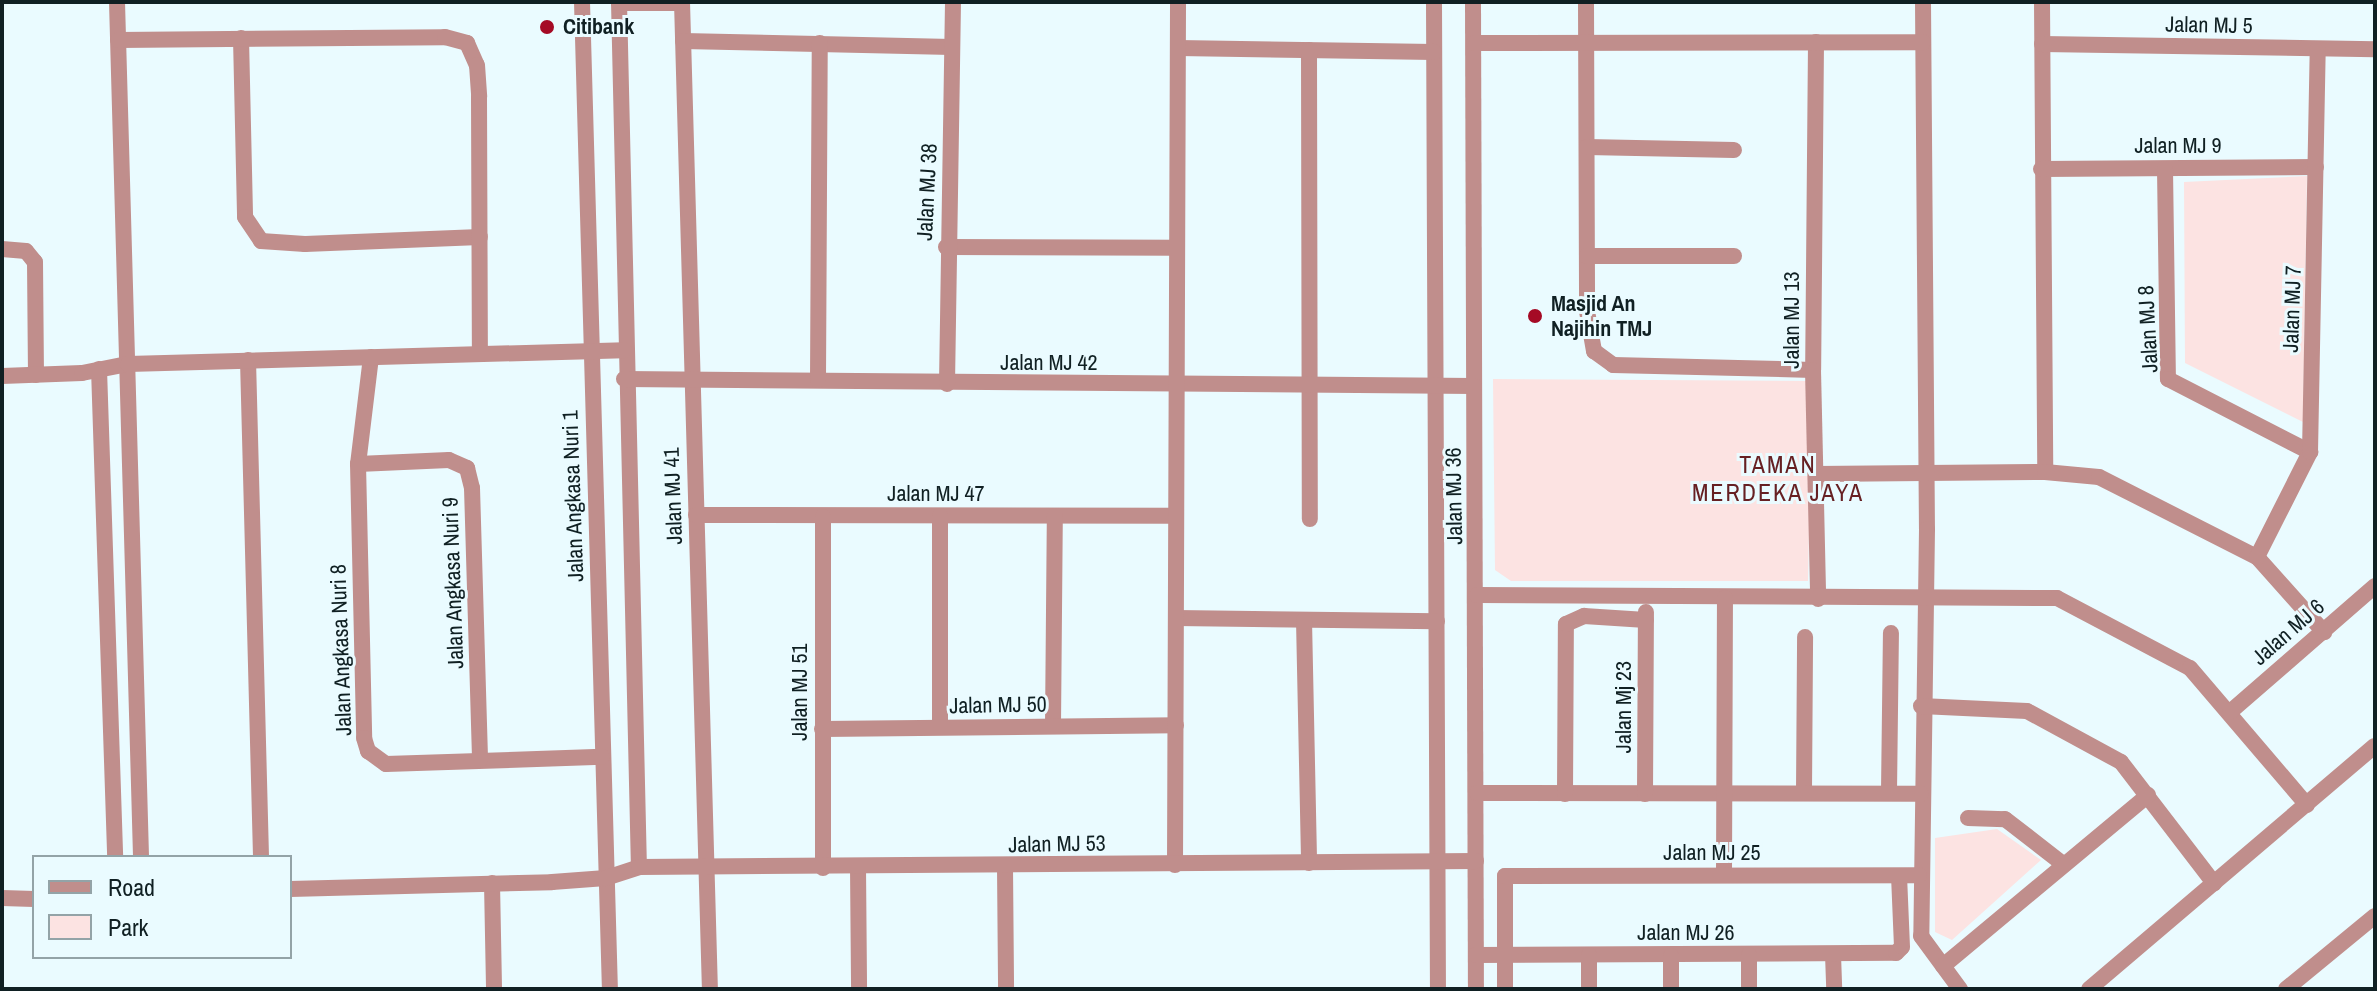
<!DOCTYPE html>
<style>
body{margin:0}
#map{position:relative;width:2377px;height:991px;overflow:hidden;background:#eafbff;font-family:"Archivo Narrow",sans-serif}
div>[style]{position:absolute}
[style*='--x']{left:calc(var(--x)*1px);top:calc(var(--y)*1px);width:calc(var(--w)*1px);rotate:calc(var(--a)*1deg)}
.green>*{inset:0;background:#fce3e2}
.minor>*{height:16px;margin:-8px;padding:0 8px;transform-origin:8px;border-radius:8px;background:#c08e8c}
.dots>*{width:22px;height:22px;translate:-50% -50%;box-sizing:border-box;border:4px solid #eafbff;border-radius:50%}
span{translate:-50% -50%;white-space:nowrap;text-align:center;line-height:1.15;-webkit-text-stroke:6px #eafbff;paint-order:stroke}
.street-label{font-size:22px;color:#102023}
.poi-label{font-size:22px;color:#102023;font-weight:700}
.left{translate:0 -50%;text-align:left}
.neighbourhood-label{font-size:24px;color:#662023;letter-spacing:2px}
.frame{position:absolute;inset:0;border:4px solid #102023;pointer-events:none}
.legend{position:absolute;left:32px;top:855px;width:260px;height:104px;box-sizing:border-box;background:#eafbff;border:2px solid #93a3a7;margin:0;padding:10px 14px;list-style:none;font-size:24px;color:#102023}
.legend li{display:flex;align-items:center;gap:16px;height:40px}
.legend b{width:40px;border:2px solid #93a3a7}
</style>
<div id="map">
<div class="green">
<i style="clip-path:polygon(2307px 176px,2303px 422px,2185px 363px,2184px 182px)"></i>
<i style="clip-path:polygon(1493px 379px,1812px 381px,1808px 581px,1511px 581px,1495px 570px)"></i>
<i style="clip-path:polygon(1997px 829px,2041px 860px,1952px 940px,1935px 932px,1935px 838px)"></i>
</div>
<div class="minor">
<i style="--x:117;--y:2;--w:855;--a:88.39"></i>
<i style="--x:582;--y:2;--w:987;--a:88.38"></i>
<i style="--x:619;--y:2;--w:865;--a:88.68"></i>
<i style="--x:682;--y:2;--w:987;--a:88.38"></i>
<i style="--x:1434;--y:2;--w:987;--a:89.77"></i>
<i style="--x:1473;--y:2;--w:987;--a:89.83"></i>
<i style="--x:1586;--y:2;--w:309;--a:89.8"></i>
<i style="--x:1587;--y:311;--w:41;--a:80.1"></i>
<i style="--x:1594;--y:351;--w:24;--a:36"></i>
<i style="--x:1613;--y:365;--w:200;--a:1.4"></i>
<i style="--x:1923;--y:2;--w:527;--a:89.57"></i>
<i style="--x:1927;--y:529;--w:407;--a:90.8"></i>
<i style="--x:1921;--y:936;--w:66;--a:53.7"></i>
<i style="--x:2042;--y:2;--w:470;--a:89.6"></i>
<i style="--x:619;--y:3;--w:63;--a:0"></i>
<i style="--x:241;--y:38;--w:179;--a:88.7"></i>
<i style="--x:245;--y:217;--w:29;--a:56"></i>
<i style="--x:261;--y:241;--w:44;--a:3.9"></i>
<i style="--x:305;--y:244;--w:175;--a:-2.3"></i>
<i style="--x:118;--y:40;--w:327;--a:-0.5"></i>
<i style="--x:445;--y:37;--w:23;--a:15"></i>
<i style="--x:467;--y:43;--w:24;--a:66"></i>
<i style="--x:477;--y:65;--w:32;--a:86"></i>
<i style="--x:479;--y:97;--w:257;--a:89.8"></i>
<i style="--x:683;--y:41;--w:269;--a:1.3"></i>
<i style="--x:1816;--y:42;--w:328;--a:90.5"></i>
<i style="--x:1813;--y:370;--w:229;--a:88.7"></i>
<i style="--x:1474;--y:43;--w:449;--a:-0.1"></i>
<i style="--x:2042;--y:44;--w:333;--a:0.9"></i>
<i style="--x:1178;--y:48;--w:256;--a:0.9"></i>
<i style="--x:1309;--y:50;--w:469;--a:89.9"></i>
<i style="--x:1587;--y:147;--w:147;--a:1.2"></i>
<i style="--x:2041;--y:169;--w:275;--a:-0.4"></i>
<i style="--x:2165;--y:169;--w:210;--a:89.2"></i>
<i style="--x:2168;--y:379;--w:160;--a:27.2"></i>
<i style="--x:946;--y:247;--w:231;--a:0.2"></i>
<i style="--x:2;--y:249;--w:24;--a:5"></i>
<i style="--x:26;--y:251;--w:14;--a:51"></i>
<i style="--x:35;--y:262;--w:113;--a:89.5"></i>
<i style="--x:1587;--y:256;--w:147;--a:0"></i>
<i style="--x:371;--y:357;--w:108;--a:96.9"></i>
<i style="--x:358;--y:464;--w:274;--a:88.7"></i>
<i style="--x:364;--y:738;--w:14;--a:73"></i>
<i style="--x:368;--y:751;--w:22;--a:36"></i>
<i style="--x:386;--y:764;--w:216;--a:-1.9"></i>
<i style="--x:248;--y:360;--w:497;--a:88.5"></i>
<i style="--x:99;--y:369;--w:488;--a:88.1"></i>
<i style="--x:2;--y:376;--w:80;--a:-2.1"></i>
<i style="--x:82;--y:373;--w:47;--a:-11.1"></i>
<i style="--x:128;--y:364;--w:496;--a:-1.6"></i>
<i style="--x:624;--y:379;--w:850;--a:0.47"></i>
<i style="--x:818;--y:380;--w:337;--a:-89.7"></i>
<i style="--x:947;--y:384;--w:382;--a:-89.1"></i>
<i style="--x:358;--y:464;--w:91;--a:-2.5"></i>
<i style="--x:449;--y:460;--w:20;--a:24"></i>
<i style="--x:467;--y:468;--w:21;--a:76"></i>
<i style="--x:472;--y:488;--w:272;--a:88.3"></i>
<i style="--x:1816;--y:474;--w:229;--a:-0.5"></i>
<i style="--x:2045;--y:472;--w:54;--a:5.3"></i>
<i style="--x:2099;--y:477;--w:177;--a:26.9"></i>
<i style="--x:2257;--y:557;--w:101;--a:48.2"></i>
<i style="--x:696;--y:515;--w:480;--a:0.1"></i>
<i style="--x:940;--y:516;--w:211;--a:90"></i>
<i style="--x:2257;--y:557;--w:118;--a:-63.2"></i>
<i style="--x:2310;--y:452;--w:403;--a:-88.9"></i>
<i style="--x:1477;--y:595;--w:580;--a:0.3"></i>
<i style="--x:2057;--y:598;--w:150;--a:27.8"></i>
<i style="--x:2190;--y:668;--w:180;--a:49.5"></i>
<i style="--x:1176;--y:618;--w:261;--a:0.7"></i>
<i style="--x:1304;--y:620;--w:243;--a:88.8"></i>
<i style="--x:1921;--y:706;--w:106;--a:2.7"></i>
<i style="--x:2027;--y:711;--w:107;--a:28.5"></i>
<i style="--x:2121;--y:762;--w:153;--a:52.5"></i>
<i style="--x:2230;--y:712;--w:192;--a:-41"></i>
<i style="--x:1053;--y:726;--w:210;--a:-89.5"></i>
<i style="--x:822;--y:729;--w:354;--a:-0.6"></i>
<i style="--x:1804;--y:792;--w:155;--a:-89.6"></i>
<i style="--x:1889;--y:792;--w:159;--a:-89.3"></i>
<i style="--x:1477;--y:793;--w:444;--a:0.1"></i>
<i style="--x:1565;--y:794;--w:170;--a:-89.7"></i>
<i style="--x:1566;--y:624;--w:20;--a:-24"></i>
<i style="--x:1584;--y:616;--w:62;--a:3.7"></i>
<i style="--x:1645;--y:794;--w:182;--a:-89.7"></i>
<i style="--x:1968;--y:818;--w:37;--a:2"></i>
<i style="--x:2005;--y:819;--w:73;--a:37.8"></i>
<i style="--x:1175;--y:865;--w:863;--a:-89.8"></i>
<i style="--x:858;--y:867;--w:122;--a:89.5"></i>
<i style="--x:1005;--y:867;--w:122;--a:89.5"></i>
<i style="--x:823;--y:868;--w:351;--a:-90"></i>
<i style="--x:1724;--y:875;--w:277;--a:-89.8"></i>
<i style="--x:492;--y:883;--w:106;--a:88.9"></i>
<i style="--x:290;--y:889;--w:262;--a:-1.5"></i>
<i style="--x:552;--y:882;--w:54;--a:-4.2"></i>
<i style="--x:606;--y:878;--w:35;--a:-18"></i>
<i style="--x:639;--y:867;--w:837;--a:-0.41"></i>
<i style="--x:2;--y:898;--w:32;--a:2"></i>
<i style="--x:1833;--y:954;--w:35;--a:88"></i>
<i style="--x:1476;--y:955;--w:420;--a:-0.3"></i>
<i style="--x:1896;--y:953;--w:8;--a:-45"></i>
<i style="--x:1902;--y:947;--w:71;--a:-92.4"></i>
<i style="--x:1589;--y:955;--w:34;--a:90"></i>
<i style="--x:1749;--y:955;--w:34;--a:90"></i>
<i style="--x:1943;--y:966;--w:267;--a:-39.8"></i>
<i style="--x:1505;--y:989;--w:113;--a:-90"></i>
<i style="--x:1505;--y:876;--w:414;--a:-0.1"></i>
<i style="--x:1671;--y:989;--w:33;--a:-90"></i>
<i style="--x:2089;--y:989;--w:375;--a:-40.4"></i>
<i style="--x:2286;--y:989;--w:115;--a:-39.4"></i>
</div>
<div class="dots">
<i style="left:547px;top:27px;background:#a50a25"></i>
<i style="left:1535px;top:316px;background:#a50a25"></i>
</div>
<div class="street-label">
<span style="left:2209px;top:25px;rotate:1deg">Jalan MJ 5</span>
<span style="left:2178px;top:146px">Jalan MJ 9</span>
<span style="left:927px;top:192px;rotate:-87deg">Jalan MJ 38</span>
<span style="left:2292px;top:309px;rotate:-88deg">Jalan MJ 7</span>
<span style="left:1792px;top:320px;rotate:-90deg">Jalan MJ 13</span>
<span style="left:2148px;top:329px;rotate:-93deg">Jalan MJ 8</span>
<span style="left:1049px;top:363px">Jalan MJ 42</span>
<span style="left:936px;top:494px">Jalan MJ 47</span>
<span style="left:573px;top:496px;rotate:-92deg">Jalan Angkasa Nuri 1</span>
<span style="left:673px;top:496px;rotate:-92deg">Jalan MJ 41</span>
<span style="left:1454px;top:496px;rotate:-91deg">Jalan MJ 36</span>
<span style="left:453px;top:583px;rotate:-92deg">Jalan Angkasa Nuri 9</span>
<span style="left:2288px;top:632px;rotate:-41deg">Jalan MJ 6</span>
<span style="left:341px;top:650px;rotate:-92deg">Jalan Angkasa Nuri 8</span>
<span style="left:800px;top:692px;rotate:-90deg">Jalan MJ 51</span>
<span style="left:998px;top:705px;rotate:-1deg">Jalan MJ 50</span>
<span style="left:1624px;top:707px;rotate:-90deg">Jalan Mj 23</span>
<span style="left:1057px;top:844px;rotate:-1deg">Jalan MJ 53</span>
<span style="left:1712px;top:853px">Jalan MJ 25</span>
<span style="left:1686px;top:933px">Jalan MJ 26</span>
</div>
<div class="poi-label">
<span class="left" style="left:563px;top:27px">Citibank</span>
<span class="left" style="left:1551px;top:316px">Masjid An<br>Najihin TMJ</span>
</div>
<div class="neighbourhood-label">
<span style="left:1778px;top:479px">TAMAN<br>MERDEKA JAYA</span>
</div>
<div class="frame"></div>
<ul class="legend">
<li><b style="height:10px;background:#c08e8c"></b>Road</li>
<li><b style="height:22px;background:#fce3e2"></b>Park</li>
</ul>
</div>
